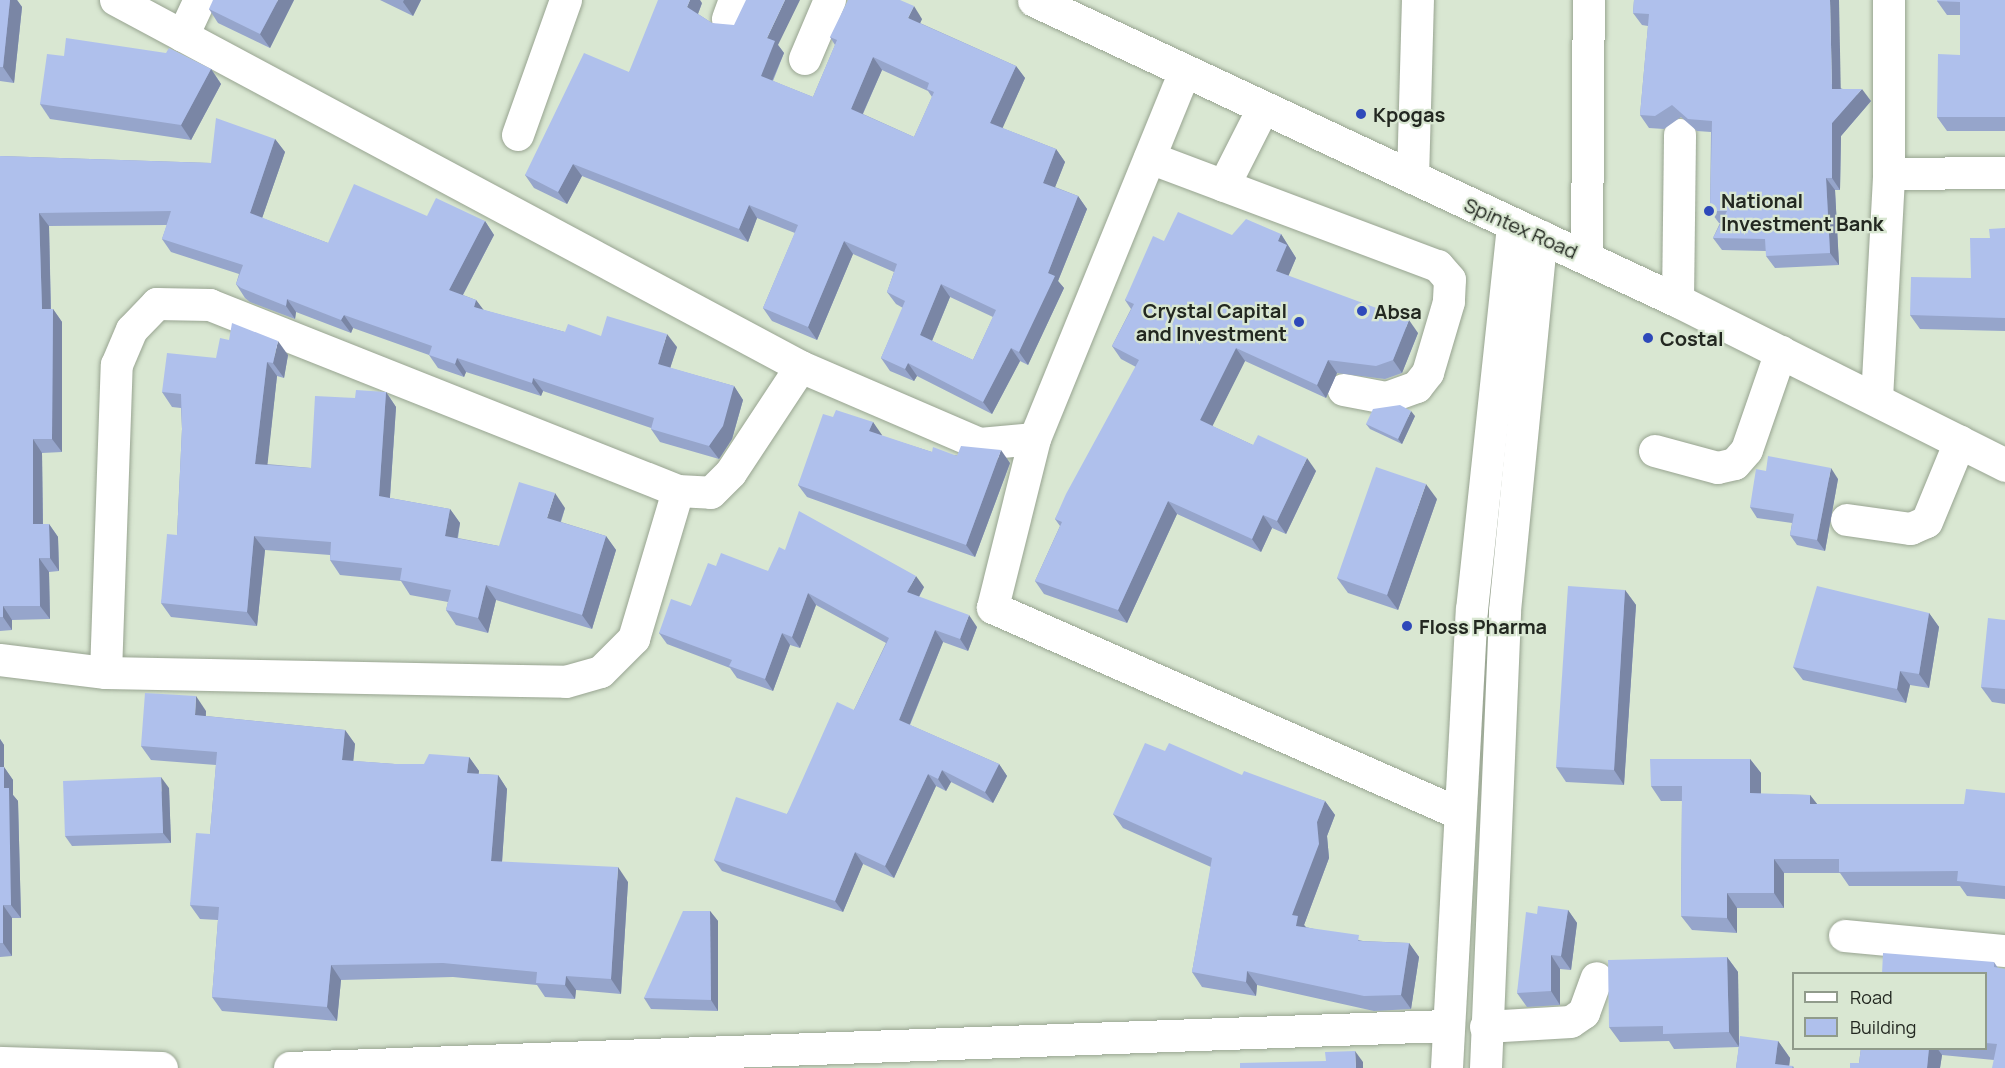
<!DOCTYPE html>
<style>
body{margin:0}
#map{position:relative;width:2005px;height:1068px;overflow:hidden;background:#d9e7d2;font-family:Manrope,sans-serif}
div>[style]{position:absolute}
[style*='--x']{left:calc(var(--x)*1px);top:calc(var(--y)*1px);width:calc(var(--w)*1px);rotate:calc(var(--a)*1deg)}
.roads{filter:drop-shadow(0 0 2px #98a491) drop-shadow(0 0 2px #98a491)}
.minor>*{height:32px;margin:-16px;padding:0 16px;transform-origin:16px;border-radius:16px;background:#fff}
.major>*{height:33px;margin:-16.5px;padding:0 16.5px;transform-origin:16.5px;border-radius:16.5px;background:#fff}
.wall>*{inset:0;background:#96a5cb}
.shaded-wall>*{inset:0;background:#7a86a5}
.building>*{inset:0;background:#afc0ec}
.dots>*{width:16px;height:16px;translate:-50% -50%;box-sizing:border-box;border:3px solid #d9e7d2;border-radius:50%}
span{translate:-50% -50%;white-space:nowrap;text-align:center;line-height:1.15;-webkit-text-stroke:4.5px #d9e7d2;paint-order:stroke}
.poi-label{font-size:20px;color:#232821;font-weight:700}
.left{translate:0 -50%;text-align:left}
.right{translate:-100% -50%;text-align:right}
.street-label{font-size:20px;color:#232821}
.legend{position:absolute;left:1792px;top:972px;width:195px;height:78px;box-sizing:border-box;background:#d9e7d2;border:2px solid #909b8b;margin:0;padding:8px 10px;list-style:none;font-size:18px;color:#232821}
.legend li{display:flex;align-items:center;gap:12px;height:30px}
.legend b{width:30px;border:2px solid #909b8b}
</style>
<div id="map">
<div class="roads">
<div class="minor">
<i style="--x:116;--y:0;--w:777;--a:28.18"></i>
<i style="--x:801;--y:367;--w:195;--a:23.3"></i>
<i style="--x:980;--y:444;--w:55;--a:-5.2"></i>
<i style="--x:1035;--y:439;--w:396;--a:-67.8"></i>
<i style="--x:728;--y:19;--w:20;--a:-70"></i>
<i style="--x:183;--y:36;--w:40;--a:-65"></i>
<i style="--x:805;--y:59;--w:64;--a:-67"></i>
<i style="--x:518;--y:135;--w:143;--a:-70.4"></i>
<i style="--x:1150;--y:158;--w:308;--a:20.6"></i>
<i style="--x:1438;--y:266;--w:18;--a:49"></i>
<i style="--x:1450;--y:280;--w:22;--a:93"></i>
<i style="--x:1449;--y:302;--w:74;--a:106.5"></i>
<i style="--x:1428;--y:373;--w:18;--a:128"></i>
<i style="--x:1417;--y:387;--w:33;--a:160"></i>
<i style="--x:1386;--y:398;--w:43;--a:-169.2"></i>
<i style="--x:1889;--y:174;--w:116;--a:-0.5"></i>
<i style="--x:1413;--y:178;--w:178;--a:-88.4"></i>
<i style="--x:1224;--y:186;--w:86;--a:-63.1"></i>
<i style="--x:1587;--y:258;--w:258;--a:-89.6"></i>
<i style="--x:1678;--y:301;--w:166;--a:-89.3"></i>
<i style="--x:1877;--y:399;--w:225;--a:-86.9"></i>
<i style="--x:1889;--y:174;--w:174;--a:-90"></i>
<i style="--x:1035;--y:439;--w:174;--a:104"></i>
<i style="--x:993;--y:608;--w:510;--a:23.8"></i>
<i style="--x:1655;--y:451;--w:65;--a:15.1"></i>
<i style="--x:1718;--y:468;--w:17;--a:-13"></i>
<i style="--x:1735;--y:464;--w:18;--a:-49"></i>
<i style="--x:1747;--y:450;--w:104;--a:-70.9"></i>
<i style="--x:1847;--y:520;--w:65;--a:8"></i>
<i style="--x:1911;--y:529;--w:17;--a:-24"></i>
<i style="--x:1927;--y:522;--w:87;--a:-67.6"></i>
<i style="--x:0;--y:660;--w:107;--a:7"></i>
<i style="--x:106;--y:673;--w:460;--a:1.1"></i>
<i style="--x:566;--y:682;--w:36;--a:-16"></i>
<i style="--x:601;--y:672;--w:47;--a:-45"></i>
<i style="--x:634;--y:639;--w:154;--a:-73.4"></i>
<i style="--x:106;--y:673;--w:308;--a:-88"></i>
<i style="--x:117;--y:365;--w:38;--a:-67"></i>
<i style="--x:132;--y:330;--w:36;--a:-46"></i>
<i style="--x:157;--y:304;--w:53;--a:1.1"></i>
<i style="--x:210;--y:305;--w:504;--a:21.67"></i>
<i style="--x:678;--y:491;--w:33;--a:3"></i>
<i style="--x:711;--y:493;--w:28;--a:-45"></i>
<i style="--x:731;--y:473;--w:127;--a:-56.6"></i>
<i style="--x:1845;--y:936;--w:161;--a:5.4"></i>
<i style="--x:1486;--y:1027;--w:85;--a:-3.4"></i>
<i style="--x:1571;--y:1022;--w:16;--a:-35"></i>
<i style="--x:1584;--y:1013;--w:37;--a:-70"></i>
<i style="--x:0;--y:1063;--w:162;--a:1.8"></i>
<i style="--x:290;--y:1068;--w:1158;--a:-2.08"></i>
<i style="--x:1447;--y:1068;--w:459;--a:-86.9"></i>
<i style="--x:1472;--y:610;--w:386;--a:-83.9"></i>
<i style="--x:1486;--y:1068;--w:457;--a:-87.6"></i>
<i style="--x:1505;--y:611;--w:376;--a:-84.4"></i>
</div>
<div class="major">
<i style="--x:1034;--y:0;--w:711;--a:25.05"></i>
<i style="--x:1678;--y:301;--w:366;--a:26.6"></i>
</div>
</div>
<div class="wall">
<i style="clip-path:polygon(0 0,17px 0,22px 7px,14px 83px,0 81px)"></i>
<i style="clip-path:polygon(294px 0,270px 48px,218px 23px,209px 9px)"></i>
<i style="clip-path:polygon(380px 0,421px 0,413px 16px)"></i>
<i style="clip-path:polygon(1634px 0,1871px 101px,1841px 136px,1840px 190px,1835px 190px,1839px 265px,1775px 268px,1766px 256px,1766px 251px,1722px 250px,1713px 238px,1720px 223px,1719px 223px,1710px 211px,1711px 132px,1697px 131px,1681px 117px,1664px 129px,1649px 128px,1640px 115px,1648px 26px,1642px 25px,1633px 13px)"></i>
<i style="clip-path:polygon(2005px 0,2005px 131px,1947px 131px,1937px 117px,1960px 55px,1960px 15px,1947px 15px,1937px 1px)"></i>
<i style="clip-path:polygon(evenodd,702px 3px,698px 14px,712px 23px,778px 45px,784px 53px,773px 81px,813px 97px,835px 45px,830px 37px,922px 19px,920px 23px,1016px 66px,1025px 78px,1002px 128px,1056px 149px,1065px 162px,1055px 187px,1078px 196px,1087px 209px,1058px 281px,1064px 288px,1028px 365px,1020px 361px,992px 414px,917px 376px,914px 381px,890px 371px,881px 358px,903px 308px,896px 304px,887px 292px,894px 272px,853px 254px,817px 340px,772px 321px,763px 308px,795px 233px,757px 218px,748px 242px,582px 176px,567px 204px,534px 188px,525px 175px,629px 72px,702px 3px,882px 70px,928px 91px,932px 97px,914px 137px,863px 114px,882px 70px,702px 3px,950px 297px,993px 317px,973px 360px,932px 341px,950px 297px)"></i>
<i style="clip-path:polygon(64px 56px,211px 69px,221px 84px,191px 140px,50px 119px,40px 104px)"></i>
<i style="clip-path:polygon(275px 139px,285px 152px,262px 218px,328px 243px,427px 216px,485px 221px,494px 235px,463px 295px,476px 300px,483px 310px,565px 332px,677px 347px,670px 368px,734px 386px,743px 400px,732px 439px,719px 459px,660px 442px,651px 429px,651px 428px,543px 391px,541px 396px,466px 372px,464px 377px,438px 368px,429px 355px,353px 328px,351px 333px,296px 312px,295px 319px,250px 302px,245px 298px,236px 284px,239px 274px,171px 252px,162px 239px,167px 225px,49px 226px,51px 309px,53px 309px,62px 322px,62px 452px,42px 453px,43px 524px,49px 524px,58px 537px,59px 571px,49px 572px,50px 619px,12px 620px,12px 630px,0 631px,0 156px,211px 163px)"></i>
<i style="clip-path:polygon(2005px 228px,2005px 331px,1920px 329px,1910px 315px,1971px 278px,1990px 238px)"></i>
<i style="clip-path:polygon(1281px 234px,1296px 258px,1288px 276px,1418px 333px,1402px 373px,1385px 379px,1337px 373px,1326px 398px,1245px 361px,1212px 426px,1253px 445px,1316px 471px,1286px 534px,1272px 528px,1261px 552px,1177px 514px,1127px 623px,1044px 594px,1035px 581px,1060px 526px,1055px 519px,1136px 367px,1121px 359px,1112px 346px,1131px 309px,1125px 300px,1164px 241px,1232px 235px)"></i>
<i style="clip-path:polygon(288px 355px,284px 378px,277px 376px,267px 464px,311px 468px,355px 398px,386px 392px,396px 407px,390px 498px,450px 509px,460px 523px,458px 538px,499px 546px,565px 508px,561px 522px,606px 536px,616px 550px,592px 629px,496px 600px,488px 633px,456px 625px,446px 610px,448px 602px,410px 595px,401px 581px,340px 575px,330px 560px,330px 555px,265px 550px,257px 626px,171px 617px,161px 603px,177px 535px,182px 429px,181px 408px,172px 407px,162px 392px,216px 358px)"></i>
<i style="clip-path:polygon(1415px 416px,1402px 444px,1370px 429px,1366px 424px)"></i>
<i style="clip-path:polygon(833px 417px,873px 422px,881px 436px,932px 452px,1010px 463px,975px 557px,807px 497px,798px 485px)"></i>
<i style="clip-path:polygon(1766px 471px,1838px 479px,1825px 551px,1797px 545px,1790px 535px,1792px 523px,1757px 518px,1750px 507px)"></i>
<i style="clip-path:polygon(1437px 499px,1398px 610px,1348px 593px,1337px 578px)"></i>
<i style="clip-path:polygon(716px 566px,768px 571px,924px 587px,919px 597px,977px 627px,968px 651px,943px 642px,910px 725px,999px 764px,1007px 776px,993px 803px,951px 782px,946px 791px,936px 786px,894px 878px,863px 864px,843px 912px,722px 871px,714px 860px,787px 814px,854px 710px,886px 643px,816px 605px,800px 648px,790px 645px,773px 691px,737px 678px,730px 668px,667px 644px,659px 633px,691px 606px)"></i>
<i style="clip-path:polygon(1625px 590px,1636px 605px,1624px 785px,1566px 782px,1556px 767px)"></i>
<i style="clip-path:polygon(1929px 613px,1939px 627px,1929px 688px,1910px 685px,1906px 703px,1803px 680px,1793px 667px)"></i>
<i style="clip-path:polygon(2005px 620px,2005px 704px,1992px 702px,1981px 687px)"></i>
<i style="clip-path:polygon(206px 711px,206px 716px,345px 730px,355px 744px,353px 761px,395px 764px,424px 764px,469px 757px,479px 771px,478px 774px,498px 775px,507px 789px,502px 862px,628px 882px,621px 994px,576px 990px,575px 999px,545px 997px,537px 985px,453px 977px,341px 980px,337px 1021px,222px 1011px,212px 997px,218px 920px,200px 919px,190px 905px,210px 834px,216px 765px,151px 760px,141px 746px)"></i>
<i style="clip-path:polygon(0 739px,4px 745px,4px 767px,13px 780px,13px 795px,18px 801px,21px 918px,12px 918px,12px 956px,0 957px)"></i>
<i style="clip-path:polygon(1750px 759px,1761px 773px,1761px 794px,1810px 795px,1817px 804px,1964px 804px,2005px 793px,2005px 899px,1967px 896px,1960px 886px,1849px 886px,1840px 873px,1784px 873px,1784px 908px,1737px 908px,1737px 933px,1692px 930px,1681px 916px,1682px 801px,1661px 801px,1651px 786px)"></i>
<i style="clip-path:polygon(1242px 775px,1325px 801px,1335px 815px,1327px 836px,1329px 858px,1304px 925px,1306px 927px,1363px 941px,1409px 943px,1419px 957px,1411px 1009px,1374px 1011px,1257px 985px,1256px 996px,1202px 987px,1192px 972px,1211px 867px,1123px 828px,1113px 814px)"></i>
<i style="clip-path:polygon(169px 788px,171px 843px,72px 846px,65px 836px)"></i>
<i style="clip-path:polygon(1568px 910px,1577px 923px,1571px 970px,1560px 969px,1560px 1005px,1527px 1007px,1517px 993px,1537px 914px)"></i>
<i style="clip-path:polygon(710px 911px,718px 921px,718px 1011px,651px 1009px,644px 998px)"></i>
<i style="clip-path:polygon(1727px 957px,1738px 972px,1739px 1043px,1778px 1041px,1790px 1058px,1789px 1066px,1793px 1066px,1794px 1068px,1736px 1068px,1739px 1047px,1674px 1049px,1669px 1041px,1620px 1042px,1609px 1027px)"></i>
<i style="clip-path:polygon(1994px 962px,1998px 968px,2005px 1068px,1994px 1060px,1942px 1055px,1940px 1068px,1850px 1068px,1859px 1063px,1861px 1048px,1986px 1048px,1986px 974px)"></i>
</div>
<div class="shaded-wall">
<i style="clip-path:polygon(10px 0,17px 0,22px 7px,14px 83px,3px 67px)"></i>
<i style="clip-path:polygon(278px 0,294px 0,270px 48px,260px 34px)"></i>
<i style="clip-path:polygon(404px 0,421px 0,413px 16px,403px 2px)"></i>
<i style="clip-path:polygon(690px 0,700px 0,702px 3px,696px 19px,687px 7px)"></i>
<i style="clip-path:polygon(785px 0,800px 0,778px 45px,784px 53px,769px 88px,761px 76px,767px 38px)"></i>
<i style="clip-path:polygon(1830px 0,1839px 0,1841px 101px,1832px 89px)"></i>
<i style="clip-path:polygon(914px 6px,922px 19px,917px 30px,908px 18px)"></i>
<i style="clip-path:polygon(873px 57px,882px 70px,859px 122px,851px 109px)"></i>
<i style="clip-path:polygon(1016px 66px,1025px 78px,999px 136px,990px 123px)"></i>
<i style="clip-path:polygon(211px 69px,221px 84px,191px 140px,181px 125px)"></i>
<i style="clip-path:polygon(1862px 89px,1871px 101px,1841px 136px,1840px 190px,1832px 178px,1832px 123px)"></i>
<i style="clip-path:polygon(275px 139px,285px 152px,259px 227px,250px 213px)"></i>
<i style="clip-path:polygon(1056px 149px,1065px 162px,1052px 195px,1043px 183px)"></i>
<i style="clip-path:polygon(573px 164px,582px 176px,567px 204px,558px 192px)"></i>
<i style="clip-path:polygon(1826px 178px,1835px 190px,1839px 265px,1830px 253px)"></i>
<i style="clip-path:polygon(1078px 196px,1087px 209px,1058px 281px,1064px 288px,1028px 365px,1019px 352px,1048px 273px)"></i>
<i style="clip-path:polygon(749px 205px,757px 218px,748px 242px,739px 229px)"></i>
<i style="clip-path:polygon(39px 213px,49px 226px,51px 322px,42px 309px)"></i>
<i style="clip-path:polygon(485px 221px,494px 235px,458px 304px,449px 290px)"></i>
<i style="clip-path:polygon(1281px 234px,1296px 258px,1285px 284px,1276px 271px,1278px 241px)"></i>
<i style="clip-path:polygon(844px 241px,853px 254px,817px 340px,808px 327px)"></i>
<i style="clip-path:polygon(941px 284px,950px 297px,929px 348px,920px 335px)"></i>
<i style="clip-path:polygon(287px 299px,296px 312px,295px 319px,286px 306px)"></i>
<i style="clip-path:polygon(476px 300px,486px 313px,474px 307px)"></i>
<i style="clip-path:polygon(53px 309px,62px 322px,62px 452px,52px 439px)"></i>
<i style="clip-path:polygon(344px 315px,353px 328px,351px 333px,341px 320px)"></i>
<i style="clip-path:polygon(1409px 320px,1418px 333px,1402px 373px,1393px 360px)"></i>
<i style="clip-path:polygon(667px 334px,677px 347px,667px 378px,658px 364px)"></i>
<i style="clip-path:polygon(278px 341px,288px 355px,284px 378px,273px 363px)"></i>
<i style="clip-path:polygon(1011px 348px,1020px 361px,992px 414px,983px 402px)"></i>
<i style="clip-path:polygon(1236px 348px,1245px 361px,1209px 433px,1200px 420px)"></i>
<i style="clip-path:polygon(457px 358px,466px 372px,464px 377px,455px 364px)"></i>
<i style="clip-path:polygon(1328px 360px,1337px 373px,1326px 398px,1317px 385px)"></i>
<i style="clip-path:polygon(267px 362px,277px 376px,266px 478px,255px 464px)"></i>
<i style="clip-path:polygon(908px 363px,917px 376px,914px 381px,905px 369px)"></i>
<i style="clip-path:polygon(533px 378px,543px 391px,541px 396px,532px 383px)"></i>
<i style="clip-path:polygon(734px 386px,743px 400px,732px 439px,719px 459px,709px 446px)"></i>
<i style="clip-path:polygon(386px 392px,396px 407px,389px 510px,379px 496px)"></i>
<i style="clip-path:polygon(1411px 411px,1415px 416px,1402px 444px,1398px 439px)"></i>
<i style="clip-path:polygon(873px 422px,882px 435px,878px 444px,869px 431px)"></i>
<i style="clip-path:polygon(33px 439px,42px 453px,43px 537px,33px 524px)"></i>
<i style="clip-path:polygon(1001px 450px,1010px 463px,975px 557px,966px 545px)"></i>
<i style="clip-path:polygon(1307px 458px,1316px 471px,1286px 534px,1277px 521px)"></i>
<i style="clip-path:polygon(1831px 468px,1838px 479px,1825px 551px,1817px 540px)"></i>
<i style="clip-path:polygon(1426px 484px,1437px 499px,1398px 610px,1387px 595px)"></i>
<i style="clip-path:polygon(555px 493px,565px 508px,557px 532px,547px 518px)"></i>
<i style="clip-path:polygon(1168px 501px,1177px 514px,1127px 623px,1118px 610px)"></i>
<i style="clip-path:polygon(450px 509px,460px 523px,455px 550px,445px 536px)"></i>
<i style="clip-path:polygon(1263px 515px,1272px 528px,1261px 552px,1252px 539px)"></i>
<i style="clip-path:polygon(49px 524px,58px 537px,59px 571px,50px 558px)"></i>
<i style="clip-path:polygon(254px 536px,265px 550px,257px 626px,247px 612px)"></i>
<i style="clip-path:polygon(606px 536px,616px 550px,592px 629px,582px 615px)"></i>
<i style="clip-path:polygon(39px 558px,49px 572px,50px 619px,40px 606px)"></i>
<i style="clip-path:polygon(916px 576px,924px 587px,915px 604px,907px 592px)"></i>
<i style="clip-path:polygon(486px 585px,496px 600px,488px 633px,478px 618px)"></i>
<i style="clip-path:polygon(1625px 590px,1636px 605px,1624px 785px,1614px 770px)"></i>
<i style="clip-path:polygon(808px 593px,816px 605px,800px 648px,792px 637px)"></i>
<i style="clip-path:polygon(3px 606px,12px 620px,12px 630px,3px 617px)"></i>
<i style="clip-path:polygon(1929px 613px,1939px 627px,1929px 688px,1919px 674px)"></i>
<i style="clip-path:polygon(969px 615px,977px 627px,968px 651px,960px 639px)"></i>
<i style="clip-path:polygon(935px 630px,943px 642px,907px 731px,899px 720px)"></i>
<i style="clip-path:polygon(782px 633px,790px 645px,773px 691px,765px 679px)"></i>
<i style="clip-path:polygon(1900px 671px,1910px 685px,1906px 703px,1897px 689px)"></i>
<i style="clip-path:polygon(196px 696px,206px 711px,205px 729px,195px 715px)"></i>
<i style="clip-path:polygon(345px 730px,355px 744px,352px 774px,342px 760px)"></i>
<i style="clip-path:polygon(0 739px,4px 745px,4px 780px,0 774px)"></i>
<i style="clip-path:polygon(469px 757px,479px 771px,477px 787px,467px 773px)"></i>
<i style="clip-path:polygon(1750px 759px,1761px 773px,1761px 808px,1750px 793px)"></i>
<i style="clip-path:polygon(999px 764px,1007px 776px,993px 803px,985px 792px)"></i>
<i style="clip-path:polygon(4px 767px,13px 780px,13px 795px,18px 801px,21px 918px,11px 905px,4px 788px)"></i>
<i style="clip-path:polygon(942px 770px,951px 782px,946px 791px,938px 779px)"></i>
<i style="clip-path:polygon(928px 774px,936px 786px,894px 878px,885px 866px)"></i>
<i style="clip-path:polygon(498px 775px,507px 789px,501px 876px,491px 861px)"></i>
<i style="clip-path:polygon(161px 777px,169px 788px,171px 843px,163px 833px)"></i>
<i style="clip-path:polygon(1810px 795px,1821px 809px,1810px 804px)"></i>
<i style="clip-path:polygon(1325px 801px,1335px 815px,1327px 836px,1329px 858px,1304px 925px,1308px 930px,1296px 926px,1292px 915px,1317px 822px)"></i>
<i style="clip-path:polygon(855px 852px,863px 864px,843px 912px,835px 901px)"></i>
<i style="clip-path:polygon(1774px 859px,1784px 873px,1784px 908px,1774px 893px)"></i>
<i style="clip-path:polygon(618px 867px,628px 882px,621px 994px,611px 979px)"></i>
<i style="clip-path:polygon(1727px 893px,1737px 908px,1737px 933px,1727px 918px)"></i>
<i style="clip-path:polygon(3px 905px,12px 918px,12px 956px,3px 943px)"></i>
<i style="clip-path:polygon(1568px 910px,1577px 923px,1571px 970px,1561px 956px)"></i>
<i style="clip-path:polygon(710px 911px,718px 921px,718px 1011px,711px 1000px)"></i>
<i style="clip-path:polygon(1409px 943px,1419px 957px,1411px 1009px,1401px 995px)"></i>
<i style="clip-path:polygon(1551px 955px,1560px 969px,1560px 1005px,1551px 991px)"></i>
<i style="clip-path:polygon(1727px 957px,1738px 972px,1739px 1047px,1729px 1032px)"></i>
<i style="clip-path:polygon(331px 965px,341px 980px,337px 1021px,327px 1007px)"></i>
<i style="clip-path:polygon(1247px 971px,1257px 985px,1256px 996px,1246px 982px)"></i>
<i style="clip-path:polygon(566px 976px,576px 990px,575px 999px,565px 985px)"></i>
<i style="clip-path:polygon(1778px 1041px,1790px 1058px,1789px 1068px,1775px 1064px)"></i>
<i style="clip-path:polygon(1929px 1048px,1937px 1048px,1942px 1055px,1940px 1068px,1927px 1068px)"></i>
<i style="clip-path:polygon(1355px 1051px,1363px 1062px,1363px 1068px,1356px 1068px)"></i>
</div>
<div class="building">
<i style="clip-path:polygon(0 0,10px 0,3px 67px,0 67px)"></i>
<i style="clip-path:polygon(213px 0,278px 0,260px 34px,209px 9px)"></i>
<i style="clip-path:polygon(evenodd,658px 0,690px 0,687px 7px,712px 23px,734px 25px,746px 0,785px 0,767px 38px,775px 41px,761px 76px,813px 97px,837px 40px,830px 37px,848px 0,900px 0,914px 6px,908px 18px,1016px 66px,990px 123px,1056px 149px,1043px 183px,1078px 196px,1048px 273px,1055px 276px,1019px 352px,1011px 348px,983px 402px,908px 363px,905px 369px,881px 358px,905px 301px,887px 292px,897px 264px,844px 241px,808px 327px,763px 308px,798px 225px,749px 205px,739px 229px,573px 164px,558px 192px,525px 175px,584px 53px,629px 72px,658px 0,873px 57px,929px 83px,927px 89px,934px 92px,914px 137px,851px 109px,873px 57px,658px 0,941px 284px,996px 310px,973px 360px,920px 335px,941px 284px)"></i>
<i style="clip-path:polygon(1634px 0,1830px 0,1832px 89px,1862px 89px,1832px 123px,1832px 178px,1826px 178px,1830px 253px,1766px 256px,1765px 239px,1713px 238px,1727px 211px,1710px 211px,1712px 121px,1688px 119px,1672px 105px,1655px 116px,1640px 115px,1649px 14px,1633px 13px)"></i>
<i style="clip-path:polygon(1937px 0,2005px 0,2005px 117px,1937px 117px,1938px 54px,1960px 55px,1960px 2px,1937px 1px)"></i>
<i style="clip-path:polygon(66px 38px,166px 53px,169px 48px,211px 69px,181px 125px,40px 104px,47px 54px,64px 56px)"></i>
<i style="clip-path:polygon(216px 118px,275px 139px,250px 213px,328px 243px,354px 184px,427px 216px,436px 198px,485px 221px,449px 290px,476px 300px,474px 307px,565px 332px,568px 324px,601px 336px,607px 316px,667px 334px,658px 364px,734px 386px,723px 426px,709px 446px,651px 429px,654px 418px,533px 378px,532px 383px,457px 358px,455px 364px,429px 355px,432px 346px,344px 315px,341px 320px,287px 299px,286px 306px,241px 288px,236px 284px,243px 265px,162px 239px,171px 211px,39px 213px,42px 309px,53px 309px,52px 439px,33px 439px,33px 524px,49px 524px,50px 558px,39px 558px,40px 606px,3px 606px,3px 617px,0 617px,0 156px,211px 163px)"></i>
<i style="clip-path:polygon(1178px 212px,1232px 235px,1246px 219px,1281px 234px,1278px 241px,1287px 245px,1276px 271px,1409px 320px,1393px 360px,1376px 366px,1328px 360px,1317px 385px,1236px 348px,1200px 420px,1253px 445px,1258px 435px,1307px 458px,1277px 521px,1263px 515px,1252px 539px,1168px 501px,1118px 610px,1035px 581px,1062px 522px,1055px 519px,1066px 494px,1139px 360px,1112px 346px,1134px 304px,1125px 300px,1153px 236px,1164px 241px)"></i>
<i style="clip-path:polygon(2005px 228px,2005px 318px,1910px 315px,1911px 277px,1971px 278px,1970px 238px,1990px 238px,1989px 229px)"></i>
<i style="clip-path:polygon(232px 323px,278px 341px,273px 363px,267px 362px,255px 464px,311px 468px,315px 396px,355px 398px,356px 390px,386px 392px,379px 496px,450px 509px,445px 536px,499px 546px,519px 482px,555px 493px,547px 518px,606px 536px,582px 615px,486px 585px,478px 618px,446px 610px,451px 590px,400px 580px,402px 568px,330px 560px,331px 542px,254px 536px,247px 612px,161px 603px,167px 534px,177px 535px,182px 429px,181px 394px,162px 392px,167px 353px,216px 358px,220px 338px,229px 340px)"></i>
<i style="clip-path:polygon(1400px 405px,1411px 411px,1398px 439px,1366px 424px,1373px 409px)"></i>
<i style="clip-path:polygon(836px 410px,873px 422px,869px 431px,932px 452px,933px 447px,957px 456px,961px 446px,1001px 450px,966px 545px,798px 485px,823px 414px,833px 417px)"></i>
<i style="clip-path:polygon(1768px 456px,1831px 468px,1817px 540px,1790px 535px,1794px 514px,1750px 507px,1756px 469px,1766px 471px)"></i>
<i style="clip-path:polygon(1376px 467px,1426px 484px,1387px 595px,1337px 578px)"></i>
<i style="clip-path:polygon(799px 511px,916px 576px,907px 592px,969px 615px,960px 639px,935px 630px,899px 720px,999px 764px,985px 792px,942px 770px,938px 779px,928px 774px,885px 866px,855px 852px,835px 901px,714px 860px,736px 797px,787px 814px,837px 702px,854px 710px,889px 638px,808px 593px,792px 637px,782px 633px,765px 679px,729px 666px,732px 660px,659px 633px,671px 599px,691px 606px,708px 563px,716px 566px,721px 553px,768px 571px,779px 547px,785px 550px)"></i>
<i style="clip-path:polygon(1568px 586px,1625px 590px,1614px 770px,1556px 767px)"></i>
<i style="clip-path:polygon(1817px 586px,1929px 613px,1919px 674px,1900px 671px,1897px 689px,1793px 667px)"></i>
<i style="clip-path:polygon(1988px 618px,2005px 620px,2005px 689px,1981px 687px)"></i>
<i style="clip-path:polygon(145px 693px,196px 696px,195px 715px,345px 730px,342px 760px,395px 764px,424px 764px,429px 754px,469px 757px,467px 773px,498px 775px,491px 861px,618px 867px,611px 979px,566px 976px,565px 985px,536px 983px,537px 972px,443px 963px,331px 965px,327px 1007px,212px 997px,219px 907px,190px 905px,196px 833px,210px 834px,217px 752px,141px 746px)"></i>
<i style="clip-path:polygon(1145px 743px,1165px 751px,1169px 743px,1242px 775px,1244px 771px,1325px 801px,1317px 822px,1319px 844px,1292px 915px,1298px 916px,1296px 926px,1359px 935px,1358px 941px,1409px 943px,1401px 995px,1364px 996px,1247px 971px,1246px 982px,1192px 972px,1212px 858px,1113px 814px)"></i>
<i style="clip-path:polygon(1650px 759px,1750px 759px,1750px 793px,1810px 795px,1810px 804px,1964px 804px,1966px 789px,2005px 793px,2005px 886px,1957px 881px,1958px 871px,1839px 872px,1839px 859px,1774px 859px,1774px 893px,1727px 893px,1727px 918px,1681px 916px,1682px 786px,1651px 786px)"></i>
<i style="clip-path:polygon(0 767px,4px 767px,4px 788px,9px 788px,11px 905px,3px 905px,3px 943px,0 943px)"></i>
<i style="clip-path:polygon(161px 777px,163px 833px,65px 836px,63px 781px)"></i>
<i style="clip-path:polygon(1538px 906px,1568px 910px,1561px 956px,1551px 955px,1551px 991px,1517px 993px,1526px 912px,1537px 914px)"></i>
<i style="clip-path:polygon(683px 911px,710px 911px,711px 1000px,644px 998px)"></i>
<i style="clip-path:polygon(1883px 953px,1994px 962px,1994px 967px,2005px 969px,2005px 1068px,1992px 1068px,1997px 1044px,1986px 1043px,1986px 974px,1882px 974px)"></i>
<i style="clip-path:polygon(1727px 957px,1729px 1032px,1663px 1034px,1663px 1026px,1609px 1027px,1608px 960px)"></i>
<i style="clip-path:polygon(1740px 1036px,1778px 1041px,1775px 1064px,1793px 1066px,1792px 1068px,1736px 1068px)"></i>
<i style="clip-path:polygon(1861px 1048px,1929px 1048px,1927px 1068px,1850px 1068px,1850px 1063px,1859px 1063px)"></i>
<i style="clip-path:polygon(1355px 1051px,1356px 1068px,1240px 1068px,1240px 1063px,1326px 1061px,1325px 1052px)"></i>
</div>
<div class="dots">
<i style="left:1361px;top:114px;background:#2e49ba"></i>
<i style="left:1709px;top:211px;background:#2e49ba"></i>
<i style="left:1362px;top:311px;background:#2e49ba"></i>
<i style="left:1299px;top:322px;background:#2e49ba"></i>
<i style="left:1648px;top:338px;background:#2e49ba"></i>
<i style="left:1407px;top:626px;background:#2e49ba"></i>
</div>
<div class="poi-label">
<span class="left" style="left:1373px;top:114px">Kpogas</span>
<span class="left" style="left:1721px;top:212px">National<br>Investment Bank</span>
<span class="right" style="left:1287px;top:322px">Crystal Capital<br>and Investment</span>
<span class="left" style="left:1374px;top:311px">Absa</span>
<span class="left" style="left:1660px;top:338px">Costal</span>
<span class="left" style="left:1419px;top:626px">Floss Pharma</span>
</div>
<div class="street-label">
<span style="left:1521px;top:228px;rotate:24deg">Spintex Road</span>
</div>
<ul class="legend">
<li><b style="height:8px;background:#fff"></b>Road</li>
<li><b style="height:16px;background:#afc0ec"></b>Building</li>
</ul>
</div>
